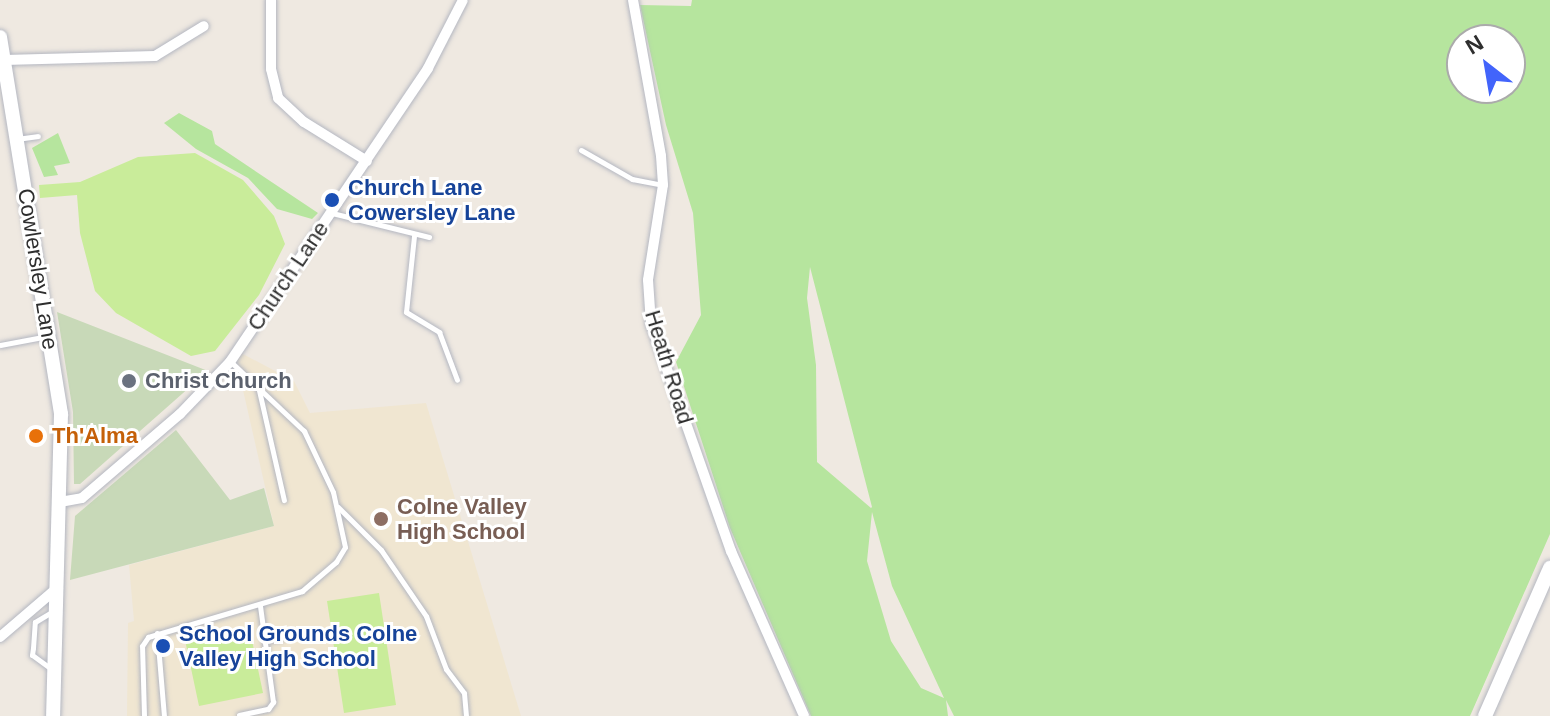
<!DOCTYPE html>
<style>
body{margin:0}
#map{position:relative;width:1550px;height:716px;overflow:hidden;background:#efe9e1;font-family:Arial,sans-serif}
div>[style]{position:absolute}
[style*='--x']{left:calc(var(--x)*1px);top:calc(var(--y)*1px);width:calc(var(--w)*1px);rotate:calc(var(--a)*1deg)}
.education>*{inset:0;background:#f0e6d1}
.green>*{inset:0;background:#b6e59e}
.cemetery>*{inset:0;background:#c8d9b8}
.pitch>*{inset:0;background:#c9ec9a}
.roads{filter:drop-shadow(0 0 2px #b4b7c1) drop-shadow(0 0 2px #b4b7c1)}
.lane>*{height:5px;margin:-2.5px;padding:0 2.5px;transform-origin:2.5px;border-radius:2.5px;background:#fff}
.street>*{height:10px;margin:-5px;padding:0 5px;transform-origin:5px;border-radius:5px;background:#fff}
.secondary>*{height:14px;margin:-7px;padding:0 7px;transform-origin:7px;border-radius:7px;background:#fff}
.dots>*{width:22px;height:22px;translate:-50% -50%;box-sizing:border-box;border:4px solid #fff;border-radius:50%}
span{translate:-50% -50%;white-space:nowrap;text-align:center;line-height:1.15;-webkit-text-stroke:6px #fff;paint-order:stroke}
.transit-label{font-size:22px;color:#164399;font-weight:700}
.left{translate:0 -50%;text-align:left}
.street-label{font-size:22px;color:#2e2e2e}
.worship-label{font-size:22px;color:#5b616d;font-weight:700}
.food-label{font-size:22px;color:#c56008;font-weight:700}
.education-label{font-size:22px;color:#785e54;font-weight:700}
.north{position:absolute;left:1446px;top:24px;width:80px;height:80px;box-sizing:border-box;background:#fff;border:2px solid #ababab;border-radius:50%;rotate:329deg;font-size:22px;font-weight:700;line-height:32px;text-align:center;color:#2e2e2e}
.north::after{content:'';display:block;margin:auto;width:28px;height:36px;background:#4264fb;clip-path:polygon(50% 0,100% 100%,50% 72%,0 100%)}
</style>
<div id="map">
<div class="education">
<i style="clip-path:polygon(241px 353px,294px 381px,310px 413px,426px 403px,521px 716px,127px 716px,128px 623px,134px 621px,129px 565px,274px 526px,240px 377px,227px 371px)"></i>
</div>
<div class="green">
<i style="clip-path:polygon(evenodd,692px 0,1550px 0,1550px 534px,1470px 716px,954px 716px,946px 700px,948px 716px,811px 716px,730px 528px,676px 362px,701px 315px,693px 213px,666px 125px,640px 5px,691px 6px,692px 0,1462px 40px,1510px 40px,1510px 88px,1462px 88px,1462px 40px,692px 0,810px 267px,872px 507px,871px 508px,817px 462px,816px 365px,807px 298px,810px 267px,692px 0,872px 512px,892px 586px,944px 698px,921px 688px,891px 641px,867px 561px,872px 512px)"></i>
<i style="clip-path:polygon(179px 113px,212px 131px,215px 144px,318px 213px,312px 219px,277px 209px,248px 178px,196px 149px,164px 123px)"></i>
<i style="clip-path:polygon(58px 133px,70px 163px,54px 166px,58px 175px,44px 177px,32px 148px)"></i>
</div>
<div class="cemetery">
<i style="clip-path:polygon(57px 312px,208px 371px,80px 484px,74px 484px,73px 412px)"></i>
<i style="clip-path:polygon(176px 430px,230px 500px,264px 488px,274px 526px,70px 580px,75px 516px)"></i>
</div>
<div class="pitch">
<i style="clip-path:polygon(195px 153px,243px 180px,274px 216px,285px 244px,259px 295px,215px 351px,191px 356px,116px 313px,95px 291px,80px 233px,77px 195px,40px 198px,39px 185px,80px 182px,138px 157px)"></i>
<i style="clip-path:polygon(379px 593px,396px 705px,344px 713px,327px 601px)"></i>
<i style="clip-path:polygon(249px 626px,263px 693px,199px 706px,185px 640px)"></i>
</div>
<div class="roads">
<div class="lane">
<i style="--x:17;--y:139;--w:21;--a:-8"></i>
<i style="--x:581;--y:150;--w:59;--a:29.6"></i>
<i style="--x:632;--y:179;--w:31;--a:11"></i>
<i style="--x:332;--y:213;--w:100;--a:13.9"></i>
<i style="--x:414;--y:236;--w:76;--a:96"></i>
<i style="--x:406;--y:312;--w:39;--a:31"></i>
<i style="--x:439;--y:332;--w:51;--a:69.4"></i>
<i style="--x:0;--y:345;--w:49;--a:-10.6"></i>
<i style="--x:258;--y:386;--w:117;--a:77.2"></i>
<i style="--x:338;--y:507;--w:61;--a:45"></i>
<i style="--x:381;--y:550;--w:80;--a:55.7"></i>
<i style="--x:426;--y:616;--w:57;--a:69.3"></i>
<i style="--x:446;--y:669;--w:30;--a:53"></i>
<i style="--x:464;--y:693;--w:23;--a:85"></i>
<i style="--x:157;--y:633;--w:83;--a:85.2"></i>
<i style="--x:265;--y:640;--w:16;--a:-7"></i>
<i style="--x:50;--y:668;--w:22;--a:-144"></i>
<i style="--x:32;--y:655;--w:7;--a:-82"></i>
<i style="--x:33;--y:648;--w:26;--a:-86"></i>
<i style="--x:35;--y:622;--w:23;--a:-31"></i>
<i style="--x:239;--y:715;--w:30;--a:-12"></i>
<i style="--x:268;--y:709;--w:9;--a:-54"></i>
<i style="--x:273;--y:702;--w:97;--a:-97.7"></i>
<i style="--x:144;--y:716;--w:70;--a:-91.6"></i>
<i style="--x:142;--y:646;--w:11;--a:-56"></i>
<i style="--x:148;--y:637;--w:161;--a:-16.6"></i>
<i style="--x:302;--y:591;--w:45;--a:-40.5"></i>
<i style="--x:336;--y:562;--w:17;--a:-59"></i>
<i style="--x:345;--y:547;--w:56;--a:-102.3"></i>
<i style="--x:333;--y:492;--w:68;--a:-115.4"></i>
<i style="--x:304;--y:431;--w:100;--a:-136.6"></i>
</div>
<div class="street">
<i style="--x:271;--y:0;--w:69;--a:90"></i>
<i style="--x:271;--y:69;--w:30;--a:76"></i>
<i style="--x:278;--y:98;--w:35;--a:43"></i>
<i style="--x:304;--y:122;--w:74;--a:31.8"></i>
<i style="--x:633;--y:0;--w:158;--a:79.8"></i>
<i style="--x:661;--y:156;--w:29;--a:86"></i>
<i style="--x:663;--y:185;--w:96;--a:99"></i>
<i style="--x:648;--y:280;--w:44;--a:86.1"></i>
<i style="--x:651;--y:324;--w:241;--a:70.6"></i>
<i style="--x:731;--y:551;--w:180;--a:66.1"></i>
<i style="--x:4;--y:60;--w:151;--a:-1.5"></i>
<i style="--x:155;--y:56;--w:57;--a:-31.5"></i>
<i style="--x:60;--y:502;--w:22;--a:-10"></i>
<i style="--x:82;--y:498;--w:129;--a:-40.6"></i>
<i style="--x:180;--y:414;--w:72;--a:-46.1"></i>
<i style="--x:230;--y:362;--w:354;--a:-56"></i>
<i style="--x:428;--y:68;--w:76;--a:-62.8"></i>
<i style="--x:0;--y:637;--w:74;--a:-40.6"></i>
</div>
<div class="secondary">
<i style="--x:0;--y:37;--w:382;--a:80.8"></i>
<i style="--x:61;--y:414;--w:302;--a:91.5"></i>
<i style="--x:1485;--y:716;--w:162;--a:-66.3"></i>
</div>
</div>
<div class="dots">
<i style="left:332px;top:200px;background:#1a4fb4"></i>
<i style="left:129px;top:381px;background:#6b7280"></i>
<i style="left:36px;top:436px;background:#e8710a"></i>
<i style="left:381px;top:519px;background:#8d6e63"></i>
<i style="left:163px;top:646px;background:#1a4fb4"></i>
</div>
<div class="transit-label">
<span class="left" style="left:348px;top:200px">Church Lane<br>Cowersley Lane</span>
<span class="left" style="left:179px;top:646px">School Grounds Colne<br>Valley High School</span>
</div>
<div class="street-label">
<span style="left:38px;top:269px;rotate:81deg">Cowlersley Lane</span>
<span style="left:288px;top:276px;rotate:-56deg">Church Lane</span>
<span style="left:669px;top:367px;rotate:73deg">Heath Road</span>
</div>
<div class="worship-label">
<span class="left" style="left:145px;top:381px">Christ Church</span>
</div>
<div class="food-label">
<span class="left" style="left:52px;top:436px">Th'Alma</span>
</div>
<div class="education-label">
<span class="left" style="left:397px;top:519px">Colne Valley<br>High School</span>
</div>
<div class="north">N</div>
</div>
